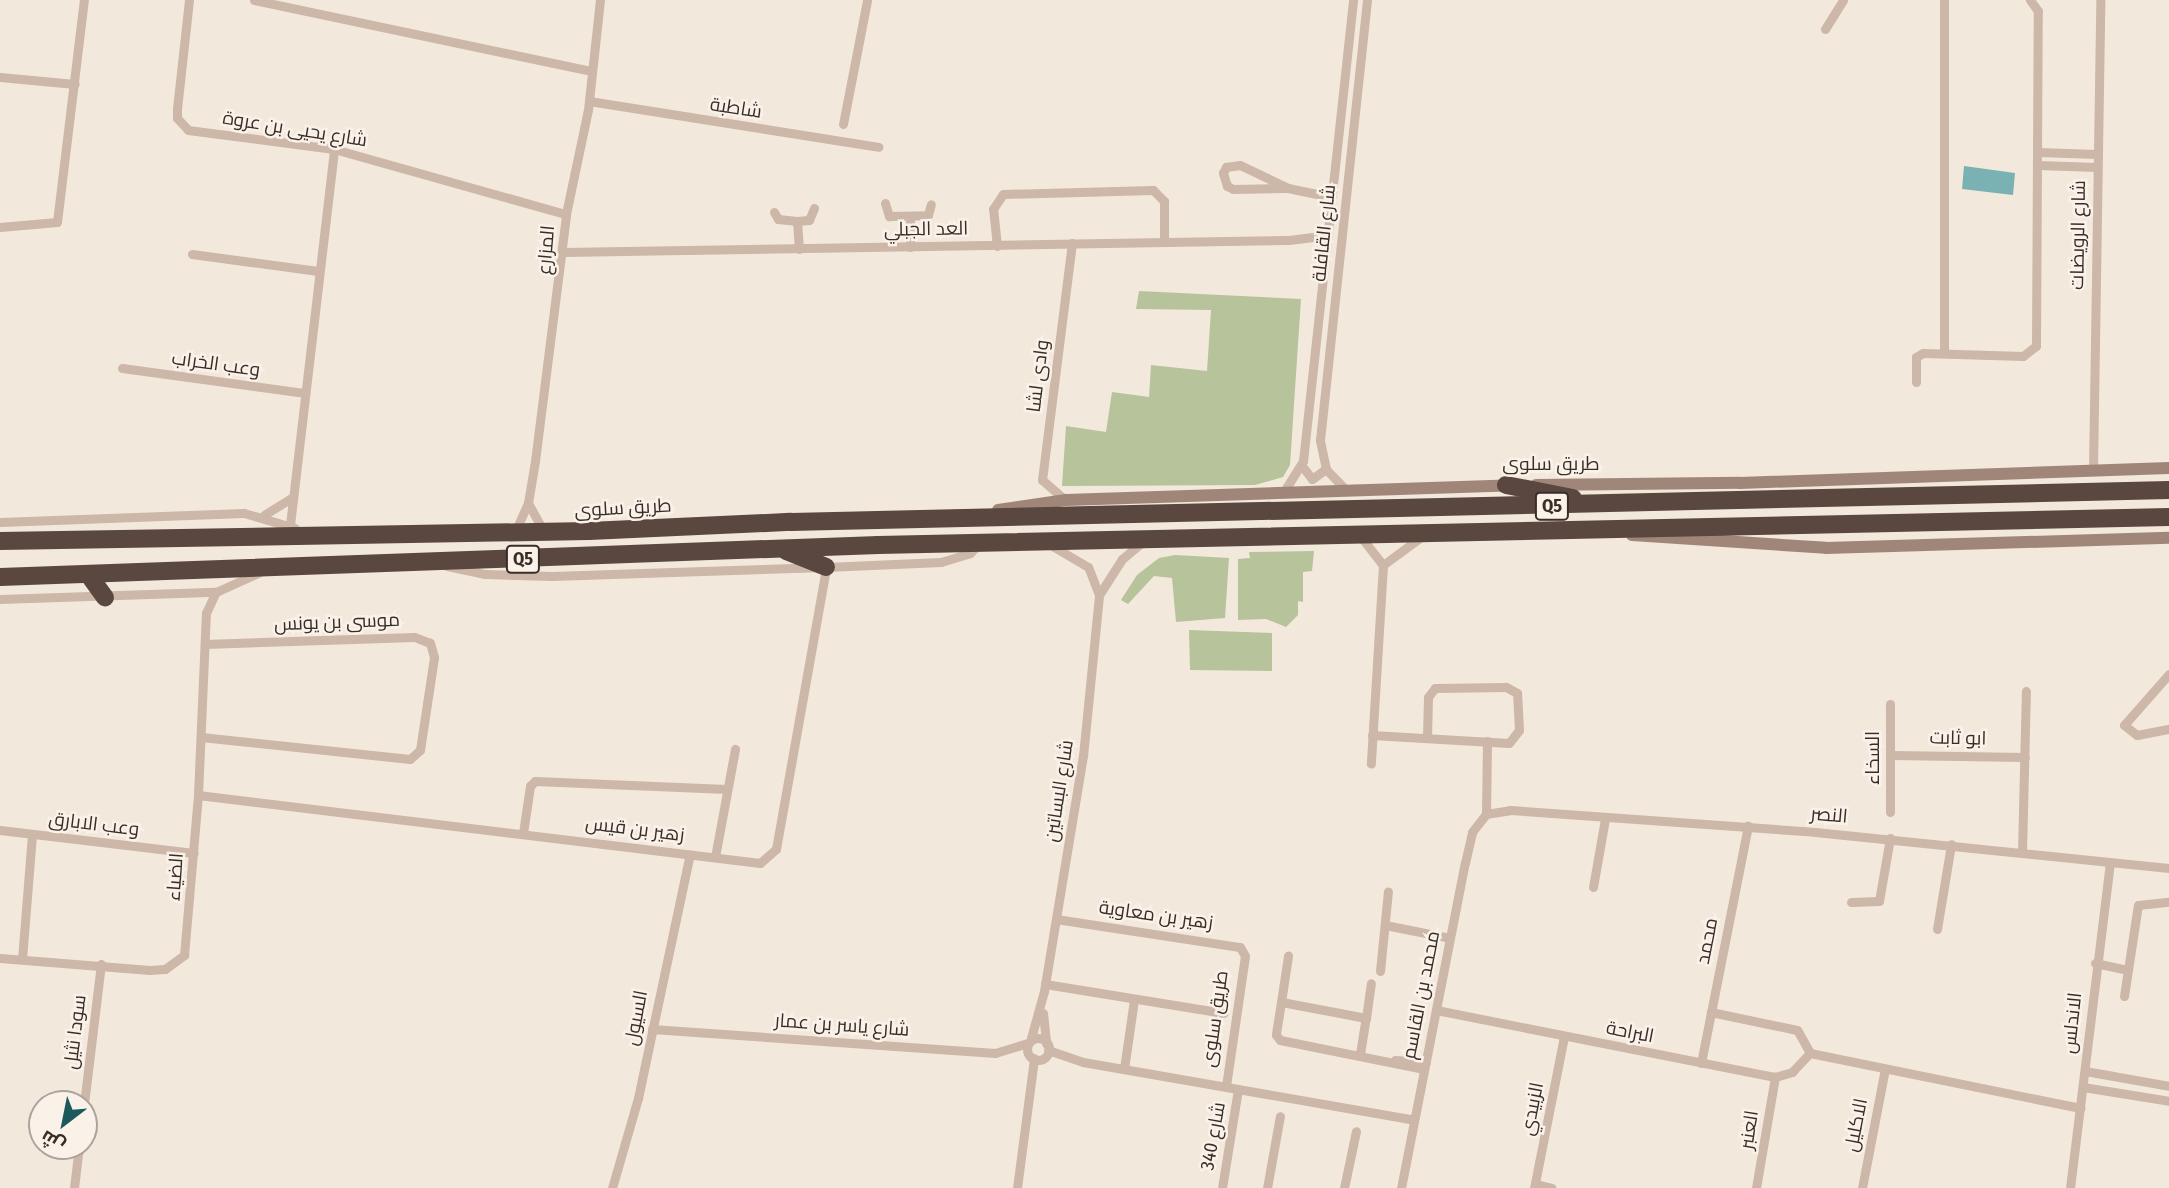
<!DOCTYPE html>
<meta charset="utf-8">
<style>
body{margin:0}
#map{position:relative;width:2169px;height:1188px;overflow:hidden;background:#f3e8dc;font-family:"Fira Sans Condensed",Cairo,sans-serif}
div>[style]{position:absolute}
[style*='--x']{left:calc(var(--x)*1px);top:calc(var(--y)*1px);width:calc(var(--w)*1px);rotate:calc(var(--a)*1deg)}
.green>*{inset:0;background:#b7c39b}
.water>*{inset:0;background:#7ab1b2}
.street>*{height:9px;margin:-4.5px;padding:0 4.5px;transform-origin:4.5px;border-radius:4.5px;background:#ccb7a8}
.street>.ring{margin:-4.5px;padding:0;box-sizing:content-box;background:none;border:9px solid #ccb7a8;border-radius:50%}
.secondary>*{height:12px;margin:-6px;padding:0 6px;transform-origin:6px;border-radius:6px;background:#a08679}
.highway>*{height:18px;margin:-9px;padding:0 9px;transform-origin:9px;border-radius:9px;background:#5a473f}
span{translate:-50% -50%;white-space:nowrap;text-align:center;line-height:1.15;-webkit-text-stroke:5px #faf2e9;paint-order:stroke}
.shield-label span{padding:2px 5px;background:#faf2e9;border:2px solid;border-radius:5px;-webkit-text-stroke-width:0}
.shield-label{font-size:18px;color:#382d28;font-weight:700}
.street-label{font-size:19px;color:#382d28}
.north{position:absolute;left:28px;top:1090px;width:70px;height:70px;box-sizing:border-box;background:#faf2e9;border:2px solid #aca39c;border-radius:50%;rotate:212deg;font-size:19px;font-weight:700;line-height:28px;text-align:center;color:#382d28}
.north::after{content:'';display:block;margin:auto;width:24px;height:32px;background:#1c595c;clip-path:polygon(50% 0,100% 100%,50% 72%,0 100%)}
</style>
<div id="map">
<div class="green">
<i style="clip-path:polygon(1139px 291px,1301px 299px,1290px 465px,1283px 477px,1255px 485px,1062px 486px,1066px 426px,1106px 432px,1112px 392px,1149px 397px,1151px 365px,1207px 371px,1211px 310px,1136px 309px)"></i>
<i style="clip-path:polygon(1314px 551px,1312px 571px,1303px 572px,1303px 602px,1298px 601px,1298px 615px,1286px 627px,1266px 619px,1238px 620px,1238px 559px,1250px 558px,1249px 552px)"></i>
<i style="clip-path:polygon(1175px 555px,1229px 558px,1225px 618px,1176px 622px,1172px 578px,1154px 576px,1128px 604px,1121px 600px,1137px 575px,1159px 558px)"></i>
<i style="clip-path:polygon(1189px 630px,1272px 633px,1272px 671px,1190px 670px)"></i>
</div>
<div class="water">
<i style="clip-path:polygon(1964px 166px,2015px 173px,2013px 195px,1962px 189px)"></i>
</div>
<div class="street">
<i style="--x:189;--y:0;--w:110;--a:96.3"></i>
<i style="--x:177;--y:109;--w:9;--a:90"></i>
<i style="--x:177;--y:118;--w:16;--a:47"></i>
<i style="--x:188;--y:130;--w:147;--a:7.4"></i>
<i style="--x:334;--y:149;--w:241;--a:15.7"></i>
<i style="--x:254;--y:0;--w:344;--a:11.9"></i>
<i style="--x:1944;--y:0;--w:353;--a:90"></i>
<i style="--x:1825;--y:29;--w:34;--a:-58"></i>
<i style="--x:0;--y:77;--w:75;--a:5.3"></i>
<i style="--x:589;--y:101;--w:293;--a:9"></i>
<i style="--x:843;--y:124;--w:126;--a:-79"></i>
<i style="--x:2037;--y:152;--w:60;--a:1.9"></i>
<i style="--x:2037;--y:165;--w:60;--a:1.9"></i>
<i style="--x:1288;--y:188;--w:55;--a:179"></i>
<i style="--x:1233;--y:189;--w:7;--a:-153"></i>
<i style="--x:1227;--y:186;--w:14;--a:-107"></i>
<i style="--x:1223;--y:173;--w:7;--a:-63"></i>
<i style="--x:1226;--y:167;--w:14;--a:-8"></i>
<i style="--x:1240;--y:165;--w:53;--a:25.6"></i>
<i style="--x:1288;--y:188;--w:44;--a:11.8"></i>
<i style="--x:885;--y:203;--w:14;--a:73"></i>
<i style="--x:889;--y:216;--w:39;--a:-1"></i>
<i style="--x:928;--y:215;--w:11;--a:-75"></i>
<i style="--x:774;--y:212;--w:8;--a:60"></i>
<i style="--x:778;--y:219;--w:19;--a:6"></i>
<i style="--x:797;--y:221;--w:12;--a:-5"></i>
<i style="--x:809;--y:220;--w:13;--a:-67"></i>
<i style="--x:797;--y:221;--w:28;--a:86"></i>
<i style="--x:0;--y:227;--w:57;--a:-5"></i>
<i style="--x:57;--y:222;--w:224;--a:-83.1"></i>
<i style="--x:997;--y:246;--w:37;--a:-96"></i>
<i style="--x:993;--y:209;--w:18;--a:-56"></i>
<i style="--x:1003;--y:194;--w:150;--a:-1.5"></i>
<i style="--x:1153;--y:190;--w:16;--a:45"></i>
<i style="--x:1164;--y:201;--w:40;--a:90"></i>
<i style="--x:910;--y:247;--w:31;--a:-90"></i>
<i style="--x:563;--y:252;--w:726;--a:-0.95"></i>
<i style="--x:1289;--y:240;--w:26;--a:-7"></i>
<i style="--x:1315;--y:237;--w:16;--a:-38"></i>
<i style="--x:192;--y:254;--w:127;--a:7.7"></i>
<i style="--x:122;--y:368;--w:185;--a:7.8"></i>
<i style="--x:1916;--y:382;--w:25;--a:-90"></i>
<i style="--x:1916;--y:357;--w:8;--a:-30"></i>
<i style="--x:1923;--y:353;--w:100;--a:1.7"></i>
<i style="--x:2023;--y:356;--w:16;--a:-38"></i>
<i style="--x:2036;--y:346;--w:335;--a:-89.7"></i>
<i style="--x:2038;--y:11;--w:14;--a:-126"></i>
<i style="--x:1302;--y:466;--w:16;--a:52"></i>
<i style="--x:1312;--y:479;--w:17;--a:-36"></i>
<i style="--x:2093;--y:470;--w:470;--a:-89.1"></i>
<i style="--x:1346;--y:490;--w:29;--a:-134"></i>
<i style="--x:1326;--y:469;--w:30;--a:-102"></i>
<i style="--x:1320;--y:440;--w:443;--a:-83.9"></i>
<i style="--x:1283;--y:493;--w:38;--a:-58"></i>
<i style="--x:1303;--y:461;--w:464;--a:-83.8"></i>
<i style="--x:1064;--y:499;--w:29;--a:-139"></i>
<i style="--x:1042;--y:480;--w:239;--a:-82.8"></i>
<i style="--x:528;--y:503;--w:33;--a:61"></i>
<i style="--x:264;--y:515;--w:34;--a:-32"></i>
<i style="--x:0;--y:522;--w:244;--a:-2.1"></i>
<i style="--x:244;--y:513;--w:53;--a:16.4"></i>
<i style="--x:290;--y:525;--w:379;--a:-83.3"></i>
<i style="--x:515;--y:532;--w:32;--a:-66"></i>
<i style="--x:528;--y:503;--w:43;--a:-80.5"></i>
<i style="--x:535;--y:461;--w:249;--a:-82.8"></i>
<i style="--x:566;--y:214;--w:106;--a:-78.1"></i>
<i style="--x:588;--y:110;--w:111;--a:-83.8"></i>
<i style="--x:1361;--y:537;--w:36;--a:52"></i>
<i style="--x:1383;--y:565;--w:199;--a:93.5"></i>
<i style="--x:1383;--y:565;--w:47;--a:-36.4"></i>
<i style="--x:447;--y:566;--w:39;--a:12"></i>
<i style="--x:485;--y:574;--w:67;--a:1.7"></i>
<i style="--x:552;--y:576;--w:274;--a:-1.9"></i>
<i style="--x:826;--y:567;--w:115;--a:-2.5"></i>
<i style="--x:941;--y:562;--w:30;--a:-17"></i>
<i style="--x:970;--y:553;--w:13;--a:-45"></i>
<i style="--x:1099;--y:595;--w:43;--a:-57.4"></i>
<i style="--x:1122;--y:559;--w:25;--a:-40"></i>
<i style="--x:0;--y:599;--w:216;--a:-1.9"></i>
<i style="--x:216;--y:592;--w:48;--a:-24.4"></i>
<i style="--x:2169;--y:674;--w:68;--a:131.4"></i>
<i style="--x:2124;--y:725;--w:16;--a:38"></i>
<i style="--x:2137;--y:735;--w:33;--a:-11"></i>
<i style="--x:1372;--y:735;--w:137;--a:3.3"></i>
<i style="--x:1509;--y:743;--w:16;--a:-52"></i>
<i style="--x:1519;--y:730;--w:37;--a:-93"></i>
<i style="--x:1517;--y:693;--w:13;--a:-151"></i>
<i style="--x:1506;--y:687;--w:71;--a:179.2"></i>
<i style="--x:1435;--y:688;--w:11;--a:128"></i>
<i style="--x:1428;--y:697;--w:41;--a:91.4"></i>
<i style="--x:201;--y:737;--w:210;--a:6"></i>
<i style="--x:410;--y:759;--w:13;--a:-42"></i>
<i style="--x:420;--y:750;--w:94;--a:-81.4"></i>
<i style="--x:434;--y:657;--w:15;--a:-106"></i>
<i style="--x:430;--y:643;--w:17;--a:-159"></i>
<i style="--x:414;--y:637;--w:209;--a:178.1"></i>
<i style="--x:1891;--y:755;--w:134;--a:0.9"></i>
<i style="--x:198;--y:795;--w:566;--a:6.9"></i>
<i style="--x:760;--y:863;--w:21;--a:-41"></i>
<i style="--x:776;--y:849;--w:286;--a:-79.9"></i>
<i style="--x:1890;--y:812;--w:108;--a:-90"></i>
<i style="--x:1486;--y:814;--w:73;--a:-89.2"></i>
<i style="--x:0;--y:830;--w:195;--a:6.8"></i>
<i style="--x:523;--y:833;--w:48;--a:-81.5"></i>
<i style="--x:530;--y:786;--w:7;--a:-45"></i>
<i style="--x:535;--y:781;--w:192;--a:2.4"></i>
<i style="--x:2022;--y:852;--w:161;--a:-88.6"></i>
<i style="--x:715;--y:857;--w:110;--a:-79.5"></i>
<i style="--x:1593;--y:887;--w:69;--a:-80"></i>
<i style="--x:1851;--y:902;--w:28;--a:-2"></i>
<i style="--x:1879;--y:901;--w:64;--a:-80.1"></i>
<i style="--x:1056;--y:919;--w:186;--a:8.7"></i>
<i style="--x:1240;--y:947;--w:10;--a:61"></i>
<i style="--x:1245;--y:956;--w:132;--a:98.3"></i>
<i style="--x:1385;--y:925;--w:66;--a:11.3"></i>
<i style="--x:1937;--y:929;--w:86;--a:-80.6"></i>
<i style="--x:0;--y:958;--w:150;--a:4.6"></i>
<i style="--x:150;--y:970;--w:15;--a:-4"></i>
<i style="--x:165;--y:969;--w:24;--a:-36"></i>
<i style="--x:184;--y:955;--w:161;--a:-85"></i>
<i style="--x:198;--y:795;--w:182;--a:-87.5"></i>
<i style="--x:206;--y:613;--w:23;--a:-65"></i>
<i style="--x:22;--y:959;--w:125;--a:-85.4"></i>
<i style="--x:2095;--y:963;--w:33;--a:12"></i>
<i style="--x:1380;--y:971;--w:80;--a:-84.3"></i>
<i style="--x:1045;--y:984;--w:181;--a:9.2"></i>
<i style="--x:2124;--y:996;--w:92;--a:-81.3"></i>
<i style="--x:2138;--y:905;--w:31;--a:-6"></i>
<i style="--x:1281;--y:1002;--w:47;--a:-81.3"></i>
<i style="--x:1436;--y:1010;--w:346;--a:11.2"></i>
<i style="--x:1775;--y:1077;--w:18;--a:-16"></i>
<i style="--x:1792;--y:1072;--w:26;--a:-47"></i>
<i style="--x:1810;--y:1053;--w:26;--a:-119"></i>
<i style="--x:1797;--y:1030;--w:88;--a:-168.2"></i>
<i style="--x:1043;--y:1013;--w:31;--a:84"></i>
<i style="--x:1366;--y:1018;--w:35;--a:-82"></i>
<i style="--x:652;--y:1029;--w:344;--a:4"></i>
<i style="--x:995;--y:1053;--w:34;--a:-17"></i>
<i class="ring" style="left:1027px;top:1038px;width:13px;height:13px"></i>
<i style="--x:1031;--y:1038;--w:49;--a:-74.5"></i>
<i style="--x:1044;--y:991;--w:238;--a:-80.6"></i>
<i style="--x:1083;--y:756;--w:162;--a:-84.3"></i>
<i style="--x:1099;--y:595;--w:30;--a:-111"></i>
<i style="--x:1088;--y:567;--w:43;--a:-149.3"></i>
<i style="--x:1048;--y:1050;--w:37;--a:19"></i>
<i style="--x:1083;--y:1062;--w:336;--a:9.9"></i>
<i style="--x:1810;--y:1053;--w:276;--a:11.5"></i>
<i style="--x:1360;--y:1054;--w:36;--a:-81"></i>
<i style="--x:1366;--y:1018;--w:86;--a:-169.3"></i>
<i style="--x:1281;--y:1002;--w:33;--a:99"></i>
<i style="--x:1276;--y:1035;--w:6;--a:51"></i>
<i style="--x:1280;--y:1040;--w:147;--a:11.4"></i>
<i style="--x:1395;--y:1060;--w:31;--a:4"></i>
<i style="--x:1701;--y:1063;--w:242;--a:-78.8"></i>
<i style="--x:1124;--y:1069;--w:70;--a:-81.8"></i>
<i style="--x:2085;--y:1071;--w:85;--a:10.1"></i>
<i style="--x:2083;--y:1087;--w:87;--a:9.2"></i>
<i style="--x:84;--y:1104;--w:141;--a:-83.1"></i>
<i style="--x:1535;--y:1184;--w:17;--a:13"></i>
<i style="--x:74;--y:1188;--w:42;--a:-83.2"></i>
<i style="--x:612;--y:1188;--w:94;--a:-73.9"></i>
<i style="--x:638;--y:1098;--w:249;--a:-78"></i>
<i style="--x:1017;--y:1188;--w:131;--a:-82.5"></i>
<i style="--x:1222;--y:1188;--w:100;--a:-80.8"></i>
<i style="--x:1267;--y:1188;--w:73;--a:-79.8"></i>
<i style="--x:1344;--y:1188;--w:58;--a:-78.1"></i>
<i style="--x:1401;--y:1188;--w:331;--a:-78.9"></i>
<i style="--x:1465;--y:863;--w:32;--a:-77"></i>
<i style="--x:1472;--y:832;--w:23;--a:-52"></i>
<i style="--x:1486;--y:814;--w:24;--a:-9"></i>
<i style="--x:1510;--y:810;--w:306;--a:4.1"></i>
<i style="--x:1815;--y:832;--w:356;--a:5.8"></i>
<i style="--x:1534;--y:1188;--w:155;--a:-78.8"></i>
<i style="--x:1756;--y:1188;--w:113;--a:-80.3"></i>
<i style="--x:1862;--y:1188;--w:121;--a:-79.1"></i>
<i style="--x:2070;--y:1188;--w:328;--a:-83"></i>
</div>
<div class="secondary">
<i style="--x:1536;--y:485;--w:204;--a:-0.6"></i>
<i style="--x:1740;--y:483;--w:429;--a:-2"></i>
<i style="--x:998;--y:510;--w:69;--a:-8.4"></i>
<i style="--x:1066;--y:500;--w:448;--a:-1.9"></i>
<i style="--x:1632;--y:535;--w:194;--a:3.8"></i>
<i style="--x:1826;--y:548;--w:343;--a:-1.7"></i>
</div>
<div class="highway">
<i style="--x:1506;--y:485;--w:68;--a:11"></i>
<i style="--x:0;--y:541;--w:589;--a:-0.97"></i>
<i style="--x:589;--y:531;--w:202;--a:-2.6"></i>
<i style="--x:791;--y:522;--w:1378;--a:-1.33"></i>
<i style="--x:786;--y:551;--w:43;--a:21.8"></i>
<i style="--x:88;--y:574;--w:29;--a:54"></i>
<i style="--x:0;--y:577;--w:879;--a:-2.09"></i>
<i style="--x:878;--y:545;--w:1291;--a:-1.24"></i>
</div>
<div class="shield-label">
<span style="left:1552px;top:506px">Q5</span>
<span style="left:523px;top:559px">Q5</span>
</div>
<div class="street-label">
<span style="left:736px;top:108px;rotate:9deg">شاطبة</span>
<span style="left:295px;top:129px;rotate:9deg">شارع يحيى بن عروة</span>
<span style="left:926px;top:229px;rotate:-1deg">العد الجبلي</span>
<span style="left:1324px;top:233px;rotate:-84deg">شارع القافلة</span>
<span style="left:2078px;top:235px;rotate:-89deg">شارع الرويضات</span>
<span style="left:546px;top:250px;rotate:-85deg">المزارع</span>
<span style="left:216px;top:364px;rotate:8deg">وعب الخراب</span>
<span style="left:1038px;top:376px;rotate:-83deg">وادى لشا</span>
<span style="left:1551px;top:464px">طريق سلوى</span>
<span style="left:623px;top:508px;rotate:-3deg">طريق سلوى</span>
<span style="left:337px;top:622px;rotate:-2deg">موسى بن يونس</span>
<span style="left:1958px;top:738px;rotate:1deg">ابو ثابت</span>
<span style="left:1873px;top:758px;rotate:-90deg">السخاء</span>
<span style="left:1059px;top:791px;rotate:-81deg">شارع البساتين</span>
<span style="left:1829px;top:815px;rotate:5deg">النصر</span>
<span style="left:94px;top:824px;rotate:7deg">وعب الابارق</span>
<span style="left:635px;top:829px;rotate:7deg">زهير بن قيس</span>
<span style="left:175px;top:877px;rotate:-86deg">الضياء</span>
<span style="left:1156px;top:915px;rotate:8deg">زهير بن معاوية</span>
<span style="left:1707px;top:941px;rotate:-79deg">محمد</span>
<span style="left:1421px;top:995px;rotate:-79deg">محمد بن القاسم</span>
<span style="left:636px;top:1018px;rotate:-79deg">السيول</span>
<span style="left:1215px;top:1019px;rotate:-82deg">طريق سلوى</span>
<span style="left:2072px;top:1023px;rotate:-84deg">الاندلس</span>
<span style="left:842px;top:1025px;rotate:4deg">شارع ياسر بن عمار</span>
<span style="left:75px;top:1032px;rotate:-83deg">سودا نثيل</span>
<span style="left:1630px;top:1032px;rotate:11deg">البراحة</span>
<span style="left:1532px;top:1109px;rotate:-79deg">الزبيدي</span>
<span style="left:1856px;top:1125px;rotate:-79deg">الاكليل</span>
<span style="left:1749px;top:1130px;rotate:-81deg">العنبر</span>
<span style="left:1213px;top:1136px;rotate:-80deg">شارع 340</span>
</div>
<div class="north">ش</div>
</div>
